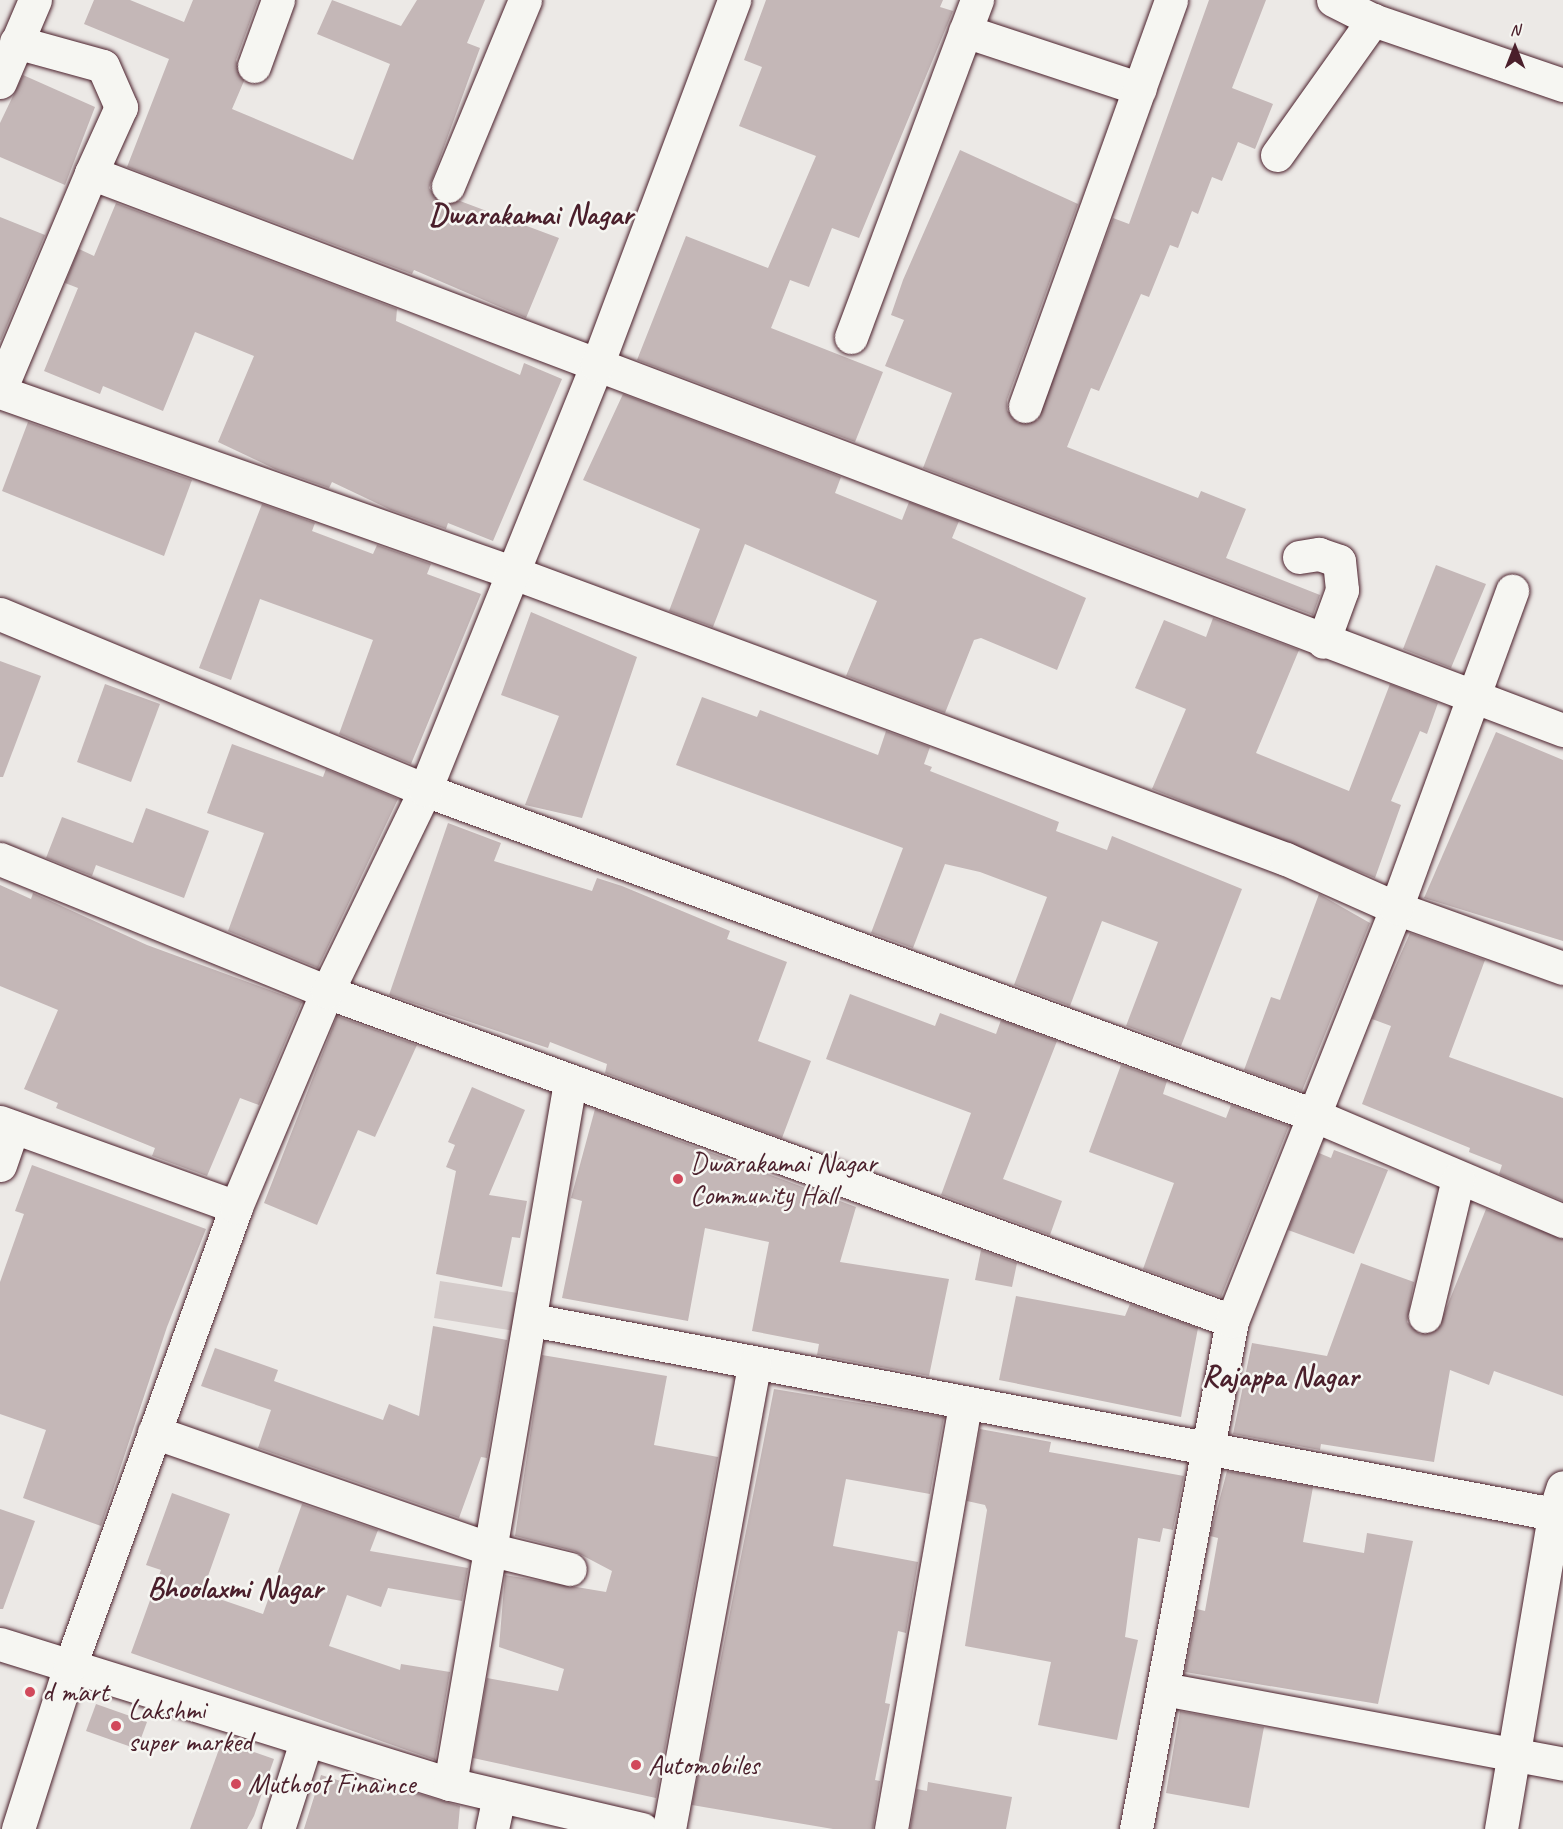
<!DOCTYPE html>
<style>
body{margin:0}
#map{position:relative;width:1563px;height:1829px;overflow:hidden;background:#ece9e6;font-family:Caveat,sans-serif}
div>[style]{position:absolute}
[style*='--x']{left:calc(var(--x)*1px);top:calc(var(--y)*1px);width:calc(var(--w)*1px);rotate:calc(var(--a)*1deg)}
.green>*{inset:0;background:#d4cbca}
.building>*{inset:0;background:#c4b7b7}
.roads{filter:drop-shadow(0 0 2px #4a1f2b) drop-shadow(0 0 2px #4a1f2b)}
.minor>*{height:33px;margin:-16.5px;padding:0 16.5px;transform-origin:16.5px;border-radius:16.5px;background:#f6f6f2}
.dots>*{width:16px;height:16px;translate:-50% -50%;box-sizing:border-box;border:3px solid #f6f6f2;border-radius:50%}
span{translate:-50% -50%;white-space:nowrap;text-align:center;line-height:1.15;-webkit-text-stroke:5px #f6f6f2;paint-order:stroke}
.poi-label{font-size:28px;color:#4a1f2b}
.left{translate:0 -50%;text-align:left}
.neighbourhood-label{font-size:30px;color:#4a1f2b;font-weight:700}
.north{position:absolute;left:1485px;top:18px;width:60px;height:60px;-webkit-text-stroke:4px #f6f6f2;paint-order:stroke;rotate:0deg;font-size:16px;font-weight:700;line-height:24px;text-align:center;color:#4a1f2b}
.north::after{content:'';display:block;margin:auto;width:21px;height:27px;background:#4a1f2b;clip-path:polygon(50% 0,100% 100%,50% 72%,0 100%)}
</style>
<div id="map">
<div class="green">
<i style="clip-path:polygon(440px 1281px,525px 1294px,520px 1332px,434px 1318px)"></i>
</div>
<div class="building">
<i style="clip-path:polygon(94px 0,130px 0,184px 22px,193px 0,258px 0,236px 60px,244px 81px,232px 109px,353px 160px,390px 64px,317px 34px,332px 0,401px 26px,417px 0,485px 0,467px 43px,480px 48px,429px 188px,441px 203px,460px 201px,559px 238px,526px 318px,414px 270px,412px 274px,127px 167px,169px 59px,84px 24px)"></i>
<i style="clip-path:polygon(766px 0,943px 0,940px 7px,953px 11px,859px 238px,832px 228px,809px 287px,790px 280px,771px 328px,883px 372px,855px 442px,637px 360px,686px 236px,768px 268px,816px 156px,739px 126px,762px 67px,744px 60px)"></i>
<i style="clip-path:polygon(1209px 0,1266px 0,1232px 88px,1273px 104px,1255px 149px,1238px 142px,1222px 181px,1212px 177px,1198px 214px,1192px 211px,1178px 248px,1170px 245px,1149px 297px,1141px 294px,1099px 391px,1091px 388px,1067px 447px,1198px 498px,1201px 491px,1246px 509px,1226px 558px,1320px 595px,1313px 615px,923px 468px,952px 393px,885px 366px,904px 320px,891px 315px,903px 280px,960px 150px,1078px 204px,1007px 400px,1007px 410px,1018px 423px,1038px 420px,1113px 218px,1129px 224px)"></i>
<i style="clip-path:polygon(23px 75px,95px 107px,65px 185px,0 157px,0 123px)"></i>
<i style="clip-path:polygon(116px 203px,397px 309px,396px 321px,520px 375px,524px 363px,562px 379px,493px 541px,448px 523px,446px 529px,391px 510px,332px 482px,329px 488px,275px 469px,218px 442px,254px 356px,195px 332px,163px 411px,103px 386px,100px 394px,44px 371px,78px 288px,65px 283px,79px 249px,94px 256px)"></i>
<i style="clip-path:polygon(0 217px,45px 235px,1px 340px,0 340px)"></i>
<i style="clip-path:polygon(623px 394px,841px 477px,835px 493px,902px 520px,909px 502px,959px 521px,952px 538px,1086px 598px,1057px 670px,981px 638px,974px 640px,945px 713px,846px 676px,877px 601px,745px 544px,713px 627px,669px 611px,700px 529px,583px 480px)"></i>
<i style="clip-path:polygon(28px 422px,192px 480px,164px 556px,2px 491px)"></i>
<i style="clip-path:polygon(262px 504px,315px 523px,312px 531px,373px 554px,377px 545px,431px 564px,427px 574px,481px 594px,411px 764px,339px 734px,373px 640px,260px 599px,231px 680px,199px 668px)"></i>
<i style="clip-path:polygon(1436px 565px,1486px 584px,1451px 668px,1403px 649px)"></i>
<i style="clip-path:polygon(531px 612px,637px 657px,582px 818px,525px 805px,559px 716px,501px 695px)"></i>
<i style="clip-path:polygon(1213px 618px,1299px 650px,1256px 753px,1349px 791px,1390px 684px,1438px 703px,1427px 734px,1420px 731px,1391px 801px,1401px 805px,1375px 878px,1152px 789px,1186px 709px,1135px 688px,1164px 620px,1206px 637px)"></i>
<i style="clip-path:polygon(0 661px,41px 676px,3px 777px,0 777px)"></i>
<i style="clip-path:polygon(105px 684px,160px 704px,131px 782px,77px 762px)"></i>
<i style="clip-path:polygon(702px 697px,757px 717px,760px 710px,878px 755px,886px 731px,930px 747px,924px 764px,932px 767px,930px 771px,1059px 822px,1056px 831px,1107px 850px,1112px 836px,1242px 889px,1181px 1046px,1126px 1026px,1158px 942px,1102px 921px,1070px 1006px,1014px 985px,1047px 897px,980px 872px,945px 864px,913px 948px,871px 933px,903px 848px,676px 765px)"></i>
<i style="clip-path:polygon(1496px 732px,1563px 760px,1563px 941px,1424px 898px)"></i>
<i style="clip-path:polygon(232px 744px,323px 777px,326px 769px,398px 799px,318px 968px,228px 931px,264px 833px,207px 813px)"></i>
<i style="clip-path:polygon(146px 808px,209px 831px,184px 898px,96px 865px,92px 876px,46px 858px,62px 817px,133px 843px)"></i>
<i style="clip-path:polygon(448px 823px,501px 843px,494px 861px,592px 891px,597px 878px,622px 886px,730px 931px,727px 939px,787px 962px,758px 1041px,811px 1061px,782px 1138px,605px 1073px,607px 1064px,550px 1042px,548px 1048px,389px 995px)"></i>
<i style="clip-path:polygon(0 885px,31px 899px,33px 893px,147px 945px,302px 1002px,259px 1105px,240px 1098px,207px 1176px,152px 1156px,155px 1148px,56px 1108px,58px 1103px,24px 1089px,58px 1010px,0 986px)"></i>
<i style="clip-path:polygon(1319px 894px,1370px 923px,1302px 1091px,1244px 1070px,1271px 997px,1280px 1000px)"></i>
<i style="clip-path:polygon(1410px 933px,1485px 960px,1449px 1057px,1563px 1098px,1563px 1201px,1499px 1174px,1502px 1165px,1469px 1152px,1470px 1148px,1362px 1104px,1391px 1026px,1372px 1019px)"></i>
<i style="clip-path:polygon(850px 994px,935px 1026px,940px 1013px,996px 1034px,1001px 1020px,1057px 1041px,1003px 1179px,1062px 1201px,1050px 1235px,941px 1195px,971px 1113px,826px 1059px)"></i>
<i style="clip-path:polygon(337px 1016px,417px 1045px,375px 1137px,358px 1130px,317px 1225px,264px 1203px)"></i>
<i style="clip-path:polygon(1121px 1065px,1167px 1081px,1163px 1094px,1226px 1118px,1231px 1105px,1289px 1126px,1221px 1297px,1143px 1269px,1174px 1183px,1089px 1152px)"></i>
<i style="clip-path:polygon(472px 1087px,525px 1110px,489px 1195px,527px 1201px,520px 1238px,512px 1237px,502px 1287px,436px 1274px,456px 1171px,446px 1167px,455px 1145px,448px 1142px)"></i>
<i style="clip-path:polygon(595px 1109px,856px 1207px,840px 1262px,949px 1279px,929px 1376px,817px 1355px,819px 1344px,752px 1331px,769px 1242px,705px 1228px,688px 1321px,562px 1298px,582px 1201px,571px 1198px)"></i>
<i style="clip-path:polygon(1334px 1150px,1388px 1170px,1354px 1254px,1288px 1230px,1319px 1153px,1331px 1158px)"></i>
<i style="clip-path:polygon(32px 1165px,206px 1229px,167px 1327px,101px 1526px,23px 1498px,46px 1430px,0 1414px,0 1282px,24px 1214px,15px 1211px)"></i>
<i style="clip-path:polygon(1486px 1209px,1563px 1239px,1563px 1396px,1494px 1371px,1489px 1385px,1450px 1370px,1434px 1462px,1321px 1444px,1320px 1450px,1233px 1434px,1252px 1343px,1327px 1356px,1361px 1263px,1414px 1282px,1407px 1322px,1420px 1334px,1438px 1329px)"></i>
<i style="clip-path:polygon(981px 1250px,1017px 1263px,1012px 1287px,975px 1280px)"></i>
<i style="clip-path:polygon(1016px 1296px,1125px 1316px,1130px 1304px,1198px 1328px,1181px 1417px,999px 1380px)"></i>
<i style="clip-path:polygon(433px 1326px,507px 1340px,487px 1458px,481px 1457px,459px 1518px,258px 1448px,271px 1410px,201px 1386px,215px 1348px,278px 1370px,274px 1381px,383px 1420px,389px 1404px,419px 1416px)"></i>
<i style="clip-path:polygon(542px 1355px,667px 1376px,654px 1445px,718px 1457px,656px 1798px,473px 1758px,487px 1678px,558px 1691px,564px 1669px,499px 1647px,505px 1575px,606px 1592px,612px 1571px,574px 1551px,515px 1536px)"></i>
<i style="clip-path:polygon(774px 1389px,944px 1417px,930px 1494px,846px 1479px,833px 1546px,918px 1562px,906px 1633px,898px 1631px,885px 1703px,890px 1704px,875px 1780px,880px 1781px,873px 1829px,833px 1829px,692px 1805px)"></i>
<i style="clip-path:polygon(980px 1429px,1051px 1442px,1049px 1452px,1184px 1476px,1173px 1530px,1163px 1528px,1160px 1542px,1138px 1538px,1125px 1637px,1138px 1640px,1117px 1740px,1038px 1725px,1051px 1662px,965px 1646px,987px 1510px,985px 1505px,967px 1501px)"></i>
<i style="clip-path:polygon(1227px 1471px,1313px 1487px,1303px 1542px,1364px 1553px,1367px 1533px,1413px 1541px,1378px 1704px,1185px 1672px,1197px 1609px,1205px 1611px,1218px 1538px,1210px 1536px)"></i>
<i style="clip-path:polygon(172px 1493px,230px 1514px,202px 1593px,263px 1614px,302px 1504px,378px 1530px,370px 1551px,468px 1568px,462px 1601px,388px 1588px,381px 1607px,347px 1595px,329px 1646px,400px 1670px,401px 1664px,450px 1672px,435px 1760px,131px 1653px,161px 1570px,146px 1565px)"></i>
<i style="clip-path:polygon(0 1509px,35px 1521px,3px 1609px,0 1609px)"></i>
<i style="clip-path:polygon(96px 1704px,147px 1722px,137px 1749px,86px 1731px)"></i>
<i style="clip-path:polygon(1180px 1711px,1264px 1727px,1249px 1808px,1166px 1793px)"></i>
<i style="clip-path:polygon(222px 1741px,274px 1759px,254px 1816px,247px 1829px,190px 1829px)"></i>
<i style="clip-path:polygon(321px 1775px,380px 1793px,382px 1783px,460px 1806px,458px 1829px,304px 1829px)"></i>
<i style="clip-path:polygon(928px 1782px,1012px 1797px,1006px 1829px,910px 1829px,917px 1789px,927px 1791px)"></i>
</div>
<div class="roads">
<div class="minor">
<i style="--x:1333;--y:0;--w:45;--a:26.6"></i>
<i style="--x:1373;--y:20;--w:201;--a:18.9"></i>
<i style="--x:965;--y:31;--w:184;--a:18.3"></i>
<i style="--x:16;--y:42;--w:90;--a:15.4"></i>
<i style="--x:103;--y:66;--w:45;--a:66.3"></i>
<i style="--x:121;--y:107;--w:72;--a:114.4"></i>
<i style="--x:254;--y:66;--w:70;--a:-70"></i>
<i style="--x:0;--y:82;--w:89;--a:-66.9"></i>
<i style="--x:1277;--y:155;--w:166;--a:-54.6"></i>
<i style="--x:448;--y:186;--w:201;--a:-67.5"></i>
<i style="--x:851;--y:337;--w:360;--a:-69.5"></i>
<i style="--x:0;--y:390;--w:235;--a:-67.2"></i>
<i style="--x:91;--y:173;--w:1574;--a:20.73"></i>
<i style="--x:0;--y:392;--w:545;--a:19.4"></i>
<i style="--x:514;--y:573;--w:823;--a:20.33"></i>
<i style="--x:1286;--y:859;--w:120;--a:24"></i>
<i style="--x:1396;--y:908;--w:177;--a:19.8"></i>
<i style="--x:1025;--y:406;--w:431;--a:-70.2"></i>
<i style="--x:1299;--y:557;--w:20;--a:-9"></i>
<i style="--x:1319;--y:554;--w:21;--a:19"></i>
<i style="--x:1339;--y:561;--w:29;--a:84"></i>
<i style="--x:1342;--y:590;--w:55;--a:110.1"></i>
<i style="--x:0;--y:614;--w:460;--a:22.5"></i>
<i style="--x:425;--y:790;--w:943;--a:20.09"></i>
<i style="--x:1311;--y:1114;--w:274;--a:23"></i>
<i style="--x:0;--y:859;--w:353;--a:22.1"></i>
<i style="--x:327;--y:992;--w:963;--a:19.98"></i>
<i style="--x:0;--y:1122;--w:251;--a:19.8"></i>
<i style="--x:0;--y:1165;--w:40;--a:-71.1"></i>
<i style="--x:1425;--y:1316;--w:141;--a:-76.5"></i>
<i style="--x:532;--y:1320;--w:1040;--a:10.75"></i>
<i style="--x:154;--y:1432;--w:358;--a:19.2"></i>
<i style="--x:492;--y:1550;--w:80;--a:13.7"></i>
<i style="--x:0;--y:1644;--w:471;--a:17.3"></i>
<i style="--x:450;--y:1784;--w:197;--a:13.2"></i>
<i style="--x:1164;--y:1689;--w:406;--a:10.6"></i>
<i style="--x:450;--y:1784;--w:712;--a:-80.3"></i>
<i style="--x:18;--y:1829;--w:171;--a:-72.3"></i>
<i style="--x:70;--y:1666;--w:488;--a:-70.1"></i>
<i style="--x:236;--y:1207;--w:233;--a:-67.1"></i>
<i style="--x:327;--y:992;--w:225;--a:-64.1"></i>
<i style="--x:425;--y:790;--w:458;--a:-68"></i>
<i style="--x:597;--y:365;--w:390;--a:-69.4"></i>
<i style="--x:278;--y:1829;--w:91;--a:-72.2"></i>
<i style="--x:492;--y:1829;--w:34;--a:-78"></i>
<i style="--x:669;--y:1829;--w:473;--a:-79.6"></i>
<i style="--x:891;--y:1829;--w:432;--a:-80.1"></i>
<i style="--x:1136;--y:1829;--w:517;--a:-79.3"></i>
<i style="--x:1232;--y:1321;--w:444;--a:-68.3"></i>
<i style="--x:1396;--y:908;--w:338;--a:-69.9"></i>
<i style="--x:1501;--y:1829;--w:319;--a:-80.4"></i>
<i style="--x:1554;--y:1514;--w:28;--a:-72"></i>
</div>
</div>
<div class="dots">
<i style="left:678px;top:1179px;background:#d1495b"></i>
<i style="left:30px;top:1692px;background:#d1495b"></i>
<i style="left:116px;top:1726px;background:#d1495b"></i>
<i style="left:636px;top:1765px;background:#d1495b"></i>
<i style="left:236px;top:1784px;background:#d1495b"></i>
</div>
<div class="poi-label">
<span class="left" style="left:690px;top:1179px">Dwarakamai Nagar<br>Community Hall</span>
<span class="left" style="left:42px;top:1692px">d mart</span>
<span class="left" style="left:128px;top:1726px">Lakshmi<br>super marked</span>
<span class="left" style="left:648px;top:1765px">Automobiles</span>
<span class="left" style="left:248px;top:1784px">Muthoot Finaince</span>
</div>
<div class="neighbourhood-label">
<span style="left:531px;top:214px">Dwarakamai Nagar</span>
<span style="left:1280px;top:1376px">Rajappa Nagar</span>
<span style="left:235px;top:1588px">Bhoolaxmi Nagar</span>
</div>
<div class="north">N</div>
</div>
